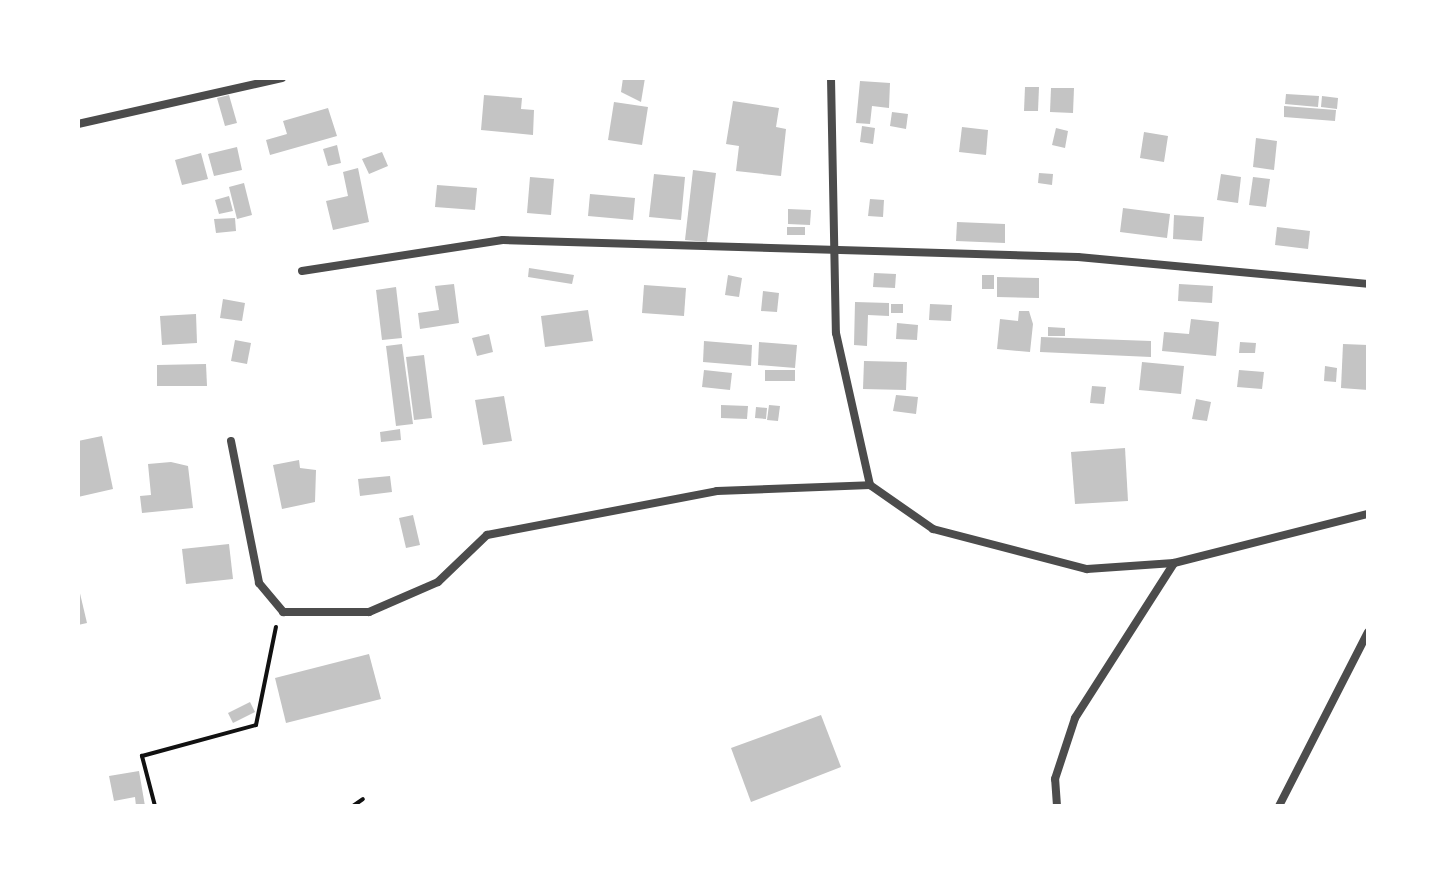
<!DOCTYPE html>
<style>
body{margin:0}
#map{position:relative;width:1446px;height:884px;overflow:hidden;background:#fff;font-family:Quicksand,sans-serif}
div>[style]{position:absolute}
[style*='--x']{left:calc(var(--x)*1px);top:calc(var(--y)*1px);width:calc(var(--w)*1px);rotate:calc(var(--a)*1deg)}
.building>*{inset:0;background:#c4c4c4}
.path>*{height:4px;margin:-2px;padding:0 2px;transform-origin:2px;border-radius:2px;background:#111}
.minor>*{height:8px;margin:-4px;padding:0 4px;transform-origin:4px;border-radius:4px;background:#4c4c4c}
span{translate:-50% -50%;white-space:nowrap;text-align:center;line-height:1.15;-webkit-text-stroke:6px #fff;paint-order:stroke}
.frame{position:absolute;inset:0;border:80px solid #fff;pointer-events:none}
</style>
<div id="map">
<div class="building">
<i style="clip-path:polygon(623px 78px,645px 78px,641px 102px,621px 92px)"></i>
<i style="clip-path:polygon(860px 81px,890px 83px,889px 108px,872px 106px,870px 124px,856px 123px)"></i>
<i style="clip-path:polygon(1025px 87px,1039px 87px,1038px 111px,1024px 111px)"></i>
<i style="clip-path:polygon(1051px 88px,1074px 88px,1073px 113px,1050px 112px)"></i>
<i style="clip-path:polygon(1286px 94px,1319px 96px,1318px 107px,1285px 104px)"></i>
<i style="clip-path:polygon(229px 95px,237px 123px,225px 126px,217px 98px)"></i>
<i style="clip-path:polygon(484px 95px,522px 98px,521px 109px,534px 110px,533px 135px,481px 130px)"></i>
<i style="clip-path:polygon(1322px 96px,1338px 98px,1337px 109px,1321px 107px)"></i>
<i style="clip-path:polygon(733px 101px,779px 108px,776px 127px,786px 129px,781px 176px,736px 171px,739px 146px,726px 144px)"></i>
<i style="clip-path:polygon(614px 102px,648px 107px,642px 145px,608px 140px)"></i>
<i style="clip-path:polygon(1284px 106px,1336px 110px,1335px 121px,1284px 117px)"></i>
<i style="clip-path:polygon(328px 108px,337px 136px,270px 155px,266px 140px,287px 134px,283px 121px)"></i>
<i style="clip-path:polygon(892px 112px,908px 114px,906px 129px,890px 126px)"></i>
<i style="clip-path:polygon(862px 126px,875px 128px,873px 144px,860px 142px)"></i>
<i style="clip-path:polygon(962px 127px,988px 130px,986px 155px,959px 152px)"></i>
<i style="clip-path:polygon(1056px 128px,1068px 131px,1065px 148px,1052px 145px)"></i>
<i style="clip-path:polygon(1144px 132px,1168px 136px,1164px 162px,1140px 158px)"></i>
<i style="clip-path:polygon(1256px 138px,1277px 141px,1274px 170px,1253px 167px)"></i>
<i style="clip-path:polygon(337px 145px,341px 163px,328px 166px,323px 149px)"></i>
<i style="clip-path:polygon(237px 147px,242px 170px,214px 176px,208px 154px)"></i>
<i style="clip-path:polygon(382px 152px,388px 166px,369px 174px,362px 159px)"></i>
<i style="clip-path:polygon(201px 153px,208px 179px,182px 185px,175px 160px)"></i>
<i style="clip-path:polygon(358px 168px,369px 222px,333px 230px,326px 201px,348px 196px,343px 172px)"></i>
<i style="clip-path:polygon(693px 170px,716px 173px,707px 242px,685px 240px)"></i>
<i style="clip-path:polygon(1039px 173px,1053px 174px,1052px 185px,1038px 183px)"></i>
<i style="clip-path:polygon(654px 174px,685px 177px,681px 220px,649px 217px)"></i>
<i style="clip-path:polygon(1221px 174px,1241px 177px,1238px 203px,1217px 200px)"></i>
<i style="clip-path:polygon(530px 177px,554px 179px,551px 215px,527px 213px)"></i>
<i style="clip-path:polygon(1253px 177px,1270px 179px,1266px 207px,1249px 205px)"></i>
<i style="clip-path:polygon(244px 183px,252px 215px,237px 219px,229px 187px)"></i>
<i style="clip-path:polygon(437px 185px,477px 188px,475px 210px,435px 207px)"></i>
<i style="clip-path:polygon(590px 194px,635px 198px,633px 220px,588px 216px)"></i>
<i style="clip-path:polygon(229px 196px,233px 211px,219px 214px,215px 200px)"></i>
<i style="clip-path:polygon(870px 199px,884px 200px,883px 217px,868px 216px)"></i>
<i style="clip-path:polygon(1123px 208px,1170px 214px,1167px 238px,1120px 232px)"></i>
<i style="clip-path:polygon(788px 209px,811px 210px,810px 225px,788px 224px)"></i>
<i style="clip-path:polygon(1174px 215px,1204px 217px,1202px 241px,1173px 239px)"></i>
<i style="clip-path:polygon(235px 218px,236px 231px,216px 233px,214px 219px)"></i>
<i style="clip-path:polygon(957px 222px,1005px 224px,1005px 243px,956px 241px)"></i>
<i style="clip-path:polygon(787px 227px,805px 227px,805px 235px,787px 235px)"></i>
<i style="clip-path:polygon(1277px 227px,1310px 231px,1308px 249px,1275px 245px)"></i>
<i style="clip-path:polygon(529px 268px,574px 275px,572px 284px,528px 277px)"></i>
<i style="clip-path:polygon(874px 273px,896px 274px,895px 288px,873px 287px)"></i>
<i style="clip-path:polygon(728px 275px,742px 278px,739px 297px,725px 295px)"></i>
<i style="clip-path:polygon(982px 275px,994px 275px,994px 289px,982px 289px)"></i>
<i style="clip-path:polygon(997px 277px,1039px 278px,1039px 298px,997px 297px)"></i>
<i style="clip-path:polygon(454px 284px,459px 323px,420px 329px,418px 313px,439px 310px,435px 286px)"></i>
<i style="clip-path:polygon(1179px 284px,1213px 286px,1212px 303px,1178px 301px)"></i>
<i style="clip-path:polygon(644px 285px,686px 288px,684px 316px,642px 313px)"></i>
<i style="clip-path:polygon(396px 287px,402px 338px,382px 340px,376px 290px)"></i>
<i style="clip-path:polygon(763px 291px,779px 293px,777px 312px,761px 311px)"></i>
<i style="clip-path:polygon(223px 299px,245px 303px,242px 321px,220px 318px)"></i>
<i style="clip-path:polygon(855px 302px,889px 303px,889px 316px,868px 315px,867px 346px,854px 345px)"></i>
<i style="clip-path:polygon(891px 304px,903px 304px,903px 313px,891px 313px)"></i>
<i style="clip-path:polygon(930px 304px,952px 305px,951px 321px,929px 320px)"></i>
<i style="clip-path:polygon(588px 310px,593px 341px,545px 347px,541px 316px)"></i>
<i style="clip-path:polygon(1019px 311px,1029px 311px,1033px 324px,1030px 352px,997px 349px,1000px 319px,1018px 321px)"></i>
<i style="clip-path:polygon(196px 314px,197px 343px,162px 345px,160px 316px)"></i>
<i style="clip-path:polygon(1191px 319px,1219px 322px,1216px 356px,1162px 351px,1164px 332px,1189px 334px)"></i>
<i style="clip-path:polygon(897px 323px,918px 325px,917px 340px,896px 339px)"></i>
<i style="clip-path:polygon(1048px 327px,1065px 328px,1065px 336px,1048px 336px)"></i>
<i style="clip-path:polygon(489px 334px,493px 352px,477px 356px,472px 338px)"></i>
<i style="clip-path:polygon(1041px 337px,1151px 341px,1151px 357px,1040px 352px)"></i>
<i style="clip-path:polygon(235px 340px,251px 343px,247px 364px,231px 361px)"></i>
<i style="clip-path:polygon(704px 341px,752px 345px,751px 366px,703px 362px)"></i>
<i style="clip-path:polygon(759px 342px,797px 345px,795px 368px,758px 365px)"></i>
<i style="clip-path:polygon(1240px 342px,1256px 343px,1255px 353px,1239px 353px)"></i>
<i style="clip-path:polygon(402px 344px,413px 424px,396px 426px,386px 346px)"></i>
<i style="clip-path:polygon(1343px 344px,1368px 345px,1368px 390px,1341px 388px)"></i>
<i style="clip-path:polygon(424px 355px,432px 418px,414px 420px,406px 357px)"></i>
<i style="clip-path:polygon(864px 361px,907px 362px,906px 390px,863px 389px)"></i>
<i style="clip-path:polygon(1142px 362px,1184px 366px,1181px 394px,1139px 390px)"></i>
<i style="clip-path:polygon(206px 364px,207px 386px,157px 386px,157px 365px)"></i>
<i style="clip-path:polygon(1325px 366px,1337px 368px,1336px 382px,1324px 381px)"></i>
<i style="clip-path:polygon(704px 370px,732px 373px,730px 390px,702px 387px)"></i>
<i style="clip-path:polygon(765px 370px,795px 370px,795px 381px,765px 381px)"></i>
<i style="clip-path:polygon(1239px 370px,1264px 372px,1262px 389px,1237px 387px)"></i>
<i style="clip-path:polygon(1092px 386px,1106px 387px,1104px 404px,1090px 403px)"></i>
<i style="clip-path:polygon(896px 395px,918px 397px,916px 414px,893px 411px)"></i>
<i style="clip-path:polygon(504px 396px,512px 441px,483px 445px,475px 400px)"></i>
<i style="clip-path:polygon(1196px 399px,1211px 402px,1207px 421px,1192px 419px)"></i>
<i style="clip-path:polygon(721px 405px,748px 406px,747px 419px,721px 418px)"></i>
<i style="clip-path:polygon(769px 405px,780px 406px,778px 421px,767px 420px)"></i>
<i style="clip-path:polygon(756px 407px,767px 408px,766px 419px,755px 418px)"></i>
<i style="clip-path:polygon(400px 429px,401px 440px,381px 442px,380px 432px)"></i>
<i style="clip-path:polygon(102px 436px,113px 489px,78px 497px,78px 441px)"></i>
<i style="clip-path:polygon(1125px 448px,1128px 501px,1075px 504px,1071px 452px)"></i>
<i style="clip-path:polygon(299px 460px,300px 468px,316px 470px,315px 502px,282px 509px,273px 465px)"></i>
<i style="clip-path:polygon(171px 462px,188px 466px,193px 508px,142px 513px,140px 496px,151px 495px,148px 464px)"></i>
<i style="clip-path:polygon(390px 476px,392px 492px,360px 496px,358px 479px)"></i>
<i style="clip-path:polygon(413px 515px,420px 545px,406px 548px,399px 518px)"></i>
<i style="clip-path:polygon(229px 544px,233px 579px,186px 584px,182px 549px)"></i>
<i style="clip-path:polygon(78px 585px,87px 623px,78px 625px)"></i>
<i style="clip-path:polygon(369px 654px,381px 699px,286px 723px,275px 678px)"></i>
<i style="clip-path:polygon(250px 702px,255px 712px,233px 723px,228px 713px)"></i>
<i style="clip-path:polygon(821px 715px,841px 767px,751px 802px,731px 748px)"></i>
<i style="clip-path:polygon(139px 771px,145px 806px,136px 806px,135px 797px,114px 801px,109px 776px)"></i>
</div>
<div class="path">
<i style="--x:155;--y:806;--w:52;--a:-104.6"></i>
<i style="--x:142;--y:756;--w:118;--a:-15.2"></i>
<i style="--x:256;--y:725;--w:100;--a:-78.5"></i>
<i style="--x:353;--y:806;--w:12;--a:-35"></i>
</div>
<div class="minor">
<i style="--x:831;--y:78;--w:255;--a:88.9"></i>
<i style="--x:836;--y:333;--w:156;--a:77.4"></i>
<i style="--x:78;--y:124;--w:209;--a:-12.7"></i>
<i style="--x:302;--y:271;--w:203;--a:-8.8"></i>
<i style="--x:503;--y:240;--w:575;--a:1.69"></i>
<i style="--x:1078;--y:257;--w:291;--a:5.3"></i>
<i style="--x:231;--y:441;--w:145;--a:78.8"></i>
<i style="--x:259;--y:583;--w:38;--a:50"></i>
<i style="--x:283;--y:612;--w:86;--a:0"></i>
<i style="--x:369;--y:612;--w:75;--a:-23.5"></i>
<i style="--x:438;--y:582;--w:68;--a:-43.8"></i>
<i style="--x:487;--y:535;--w:234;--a:-10.8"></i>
<i style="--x:717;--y:491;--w:153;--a:-2.2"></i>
<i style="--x:870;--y:485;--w:77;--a:34.9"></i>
<i style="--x:933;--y:529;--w:159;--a:14.6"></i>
<i style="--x:1087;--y:569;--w:87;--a:-3.9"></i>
<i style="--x:1174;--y:563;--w:200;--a:-14.2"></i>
<i style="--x:1057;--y:806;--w:27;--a:-94"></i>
<i style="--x:1055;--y:779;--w:64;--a:-71.8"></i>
<i style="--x:1075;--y:718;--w:184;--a:-57.4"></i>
<i style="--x:1279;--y:806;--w:195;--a:-62.9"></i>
</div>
<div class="frame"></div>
</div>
